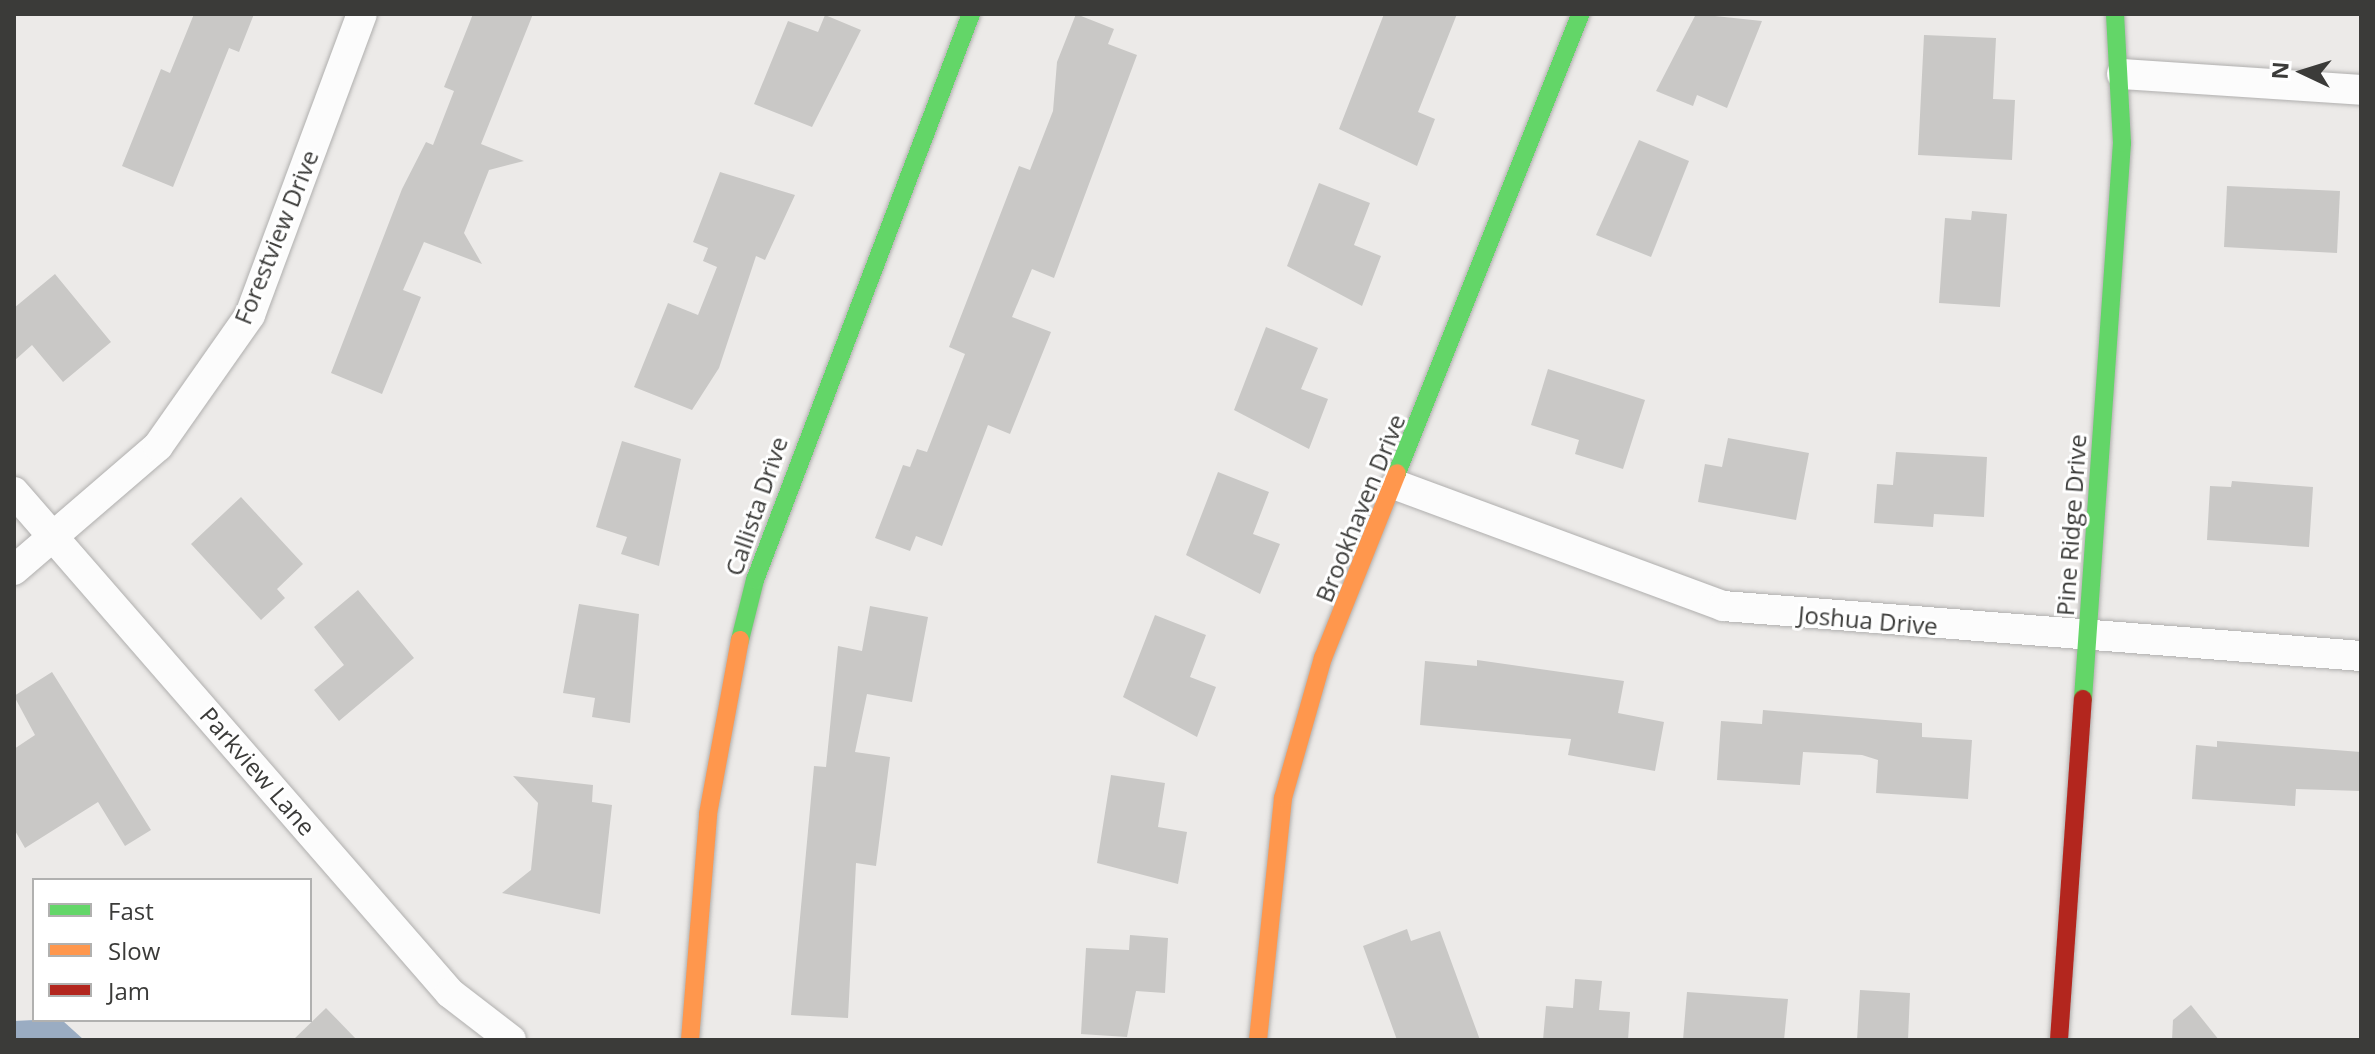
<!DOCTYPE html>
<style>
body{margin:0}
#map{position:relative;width:2375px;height:1054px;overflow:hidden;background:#eceae8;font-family:"Open Sans",sans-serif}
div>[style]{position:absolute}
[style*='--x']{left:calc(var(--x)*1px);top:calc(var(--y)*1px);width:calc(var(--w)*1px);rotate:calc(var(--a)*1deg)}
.water>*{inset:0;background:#9aacc2}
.building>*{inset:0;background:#c9c8c6}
.roads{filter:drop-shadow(0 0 2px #b0afae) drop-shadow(0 0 2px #b0afae)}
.street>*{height:30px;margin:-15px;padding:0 15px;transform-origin:15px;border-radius:15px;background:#fcfcfc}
.fast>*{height:18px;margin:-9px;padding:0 9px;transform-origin:9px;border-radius:9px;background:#63d668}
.slow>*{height:18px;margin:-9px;padding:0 9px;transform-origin:9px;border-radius:9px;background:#ff974d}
.jam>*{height:18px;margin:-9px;padding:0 9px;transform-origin:9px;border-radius:9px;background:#b3261e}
span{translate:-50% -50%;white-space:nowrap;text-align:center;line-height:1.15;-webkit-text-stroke:6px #fff;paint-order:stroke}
.street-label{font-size:24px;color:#3b3b39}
.frame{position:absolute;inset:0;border:16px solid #3b3b39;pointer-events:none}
.legend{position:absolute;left:32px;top:878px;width:280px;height:144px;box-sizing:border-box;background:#fff;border:2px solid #b1b1b0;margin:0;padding:10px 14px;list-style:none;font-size:24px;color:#3b3b39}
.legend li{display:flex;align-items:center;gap:16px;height:40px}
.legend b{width:40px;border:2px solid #b1b1b0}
.north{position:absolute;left:2263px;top:32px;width:80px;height:80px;-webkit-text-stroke:6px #fff;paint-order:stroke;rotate:274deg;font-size:22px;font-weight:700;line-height:32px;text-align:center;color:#3b3b39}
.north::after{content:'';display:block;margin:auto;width:28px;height:36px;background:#3b3b39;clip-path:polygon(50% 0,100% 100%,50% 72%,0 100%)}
</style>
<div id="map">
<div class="water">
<i style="clip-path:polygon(34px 1020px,63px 1021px,84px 1040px,14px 1040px,14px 1021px)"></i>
</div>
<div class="building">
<i style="clip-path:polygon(194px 14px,254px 14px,239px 52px,229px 48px,173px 187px,122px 166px,161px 69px,170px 73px)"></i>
<i style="clip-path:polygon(473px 14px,533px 14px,481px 144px,524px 161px,489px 170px,464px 233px,482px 264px,424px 242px,403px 290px,421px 297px,382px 394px,331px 373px,402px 189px,426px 142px,433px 145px,454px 91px,444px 87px)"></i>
<i style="clip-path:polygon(1076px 14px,1114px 29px,1108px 44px,1137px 55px,1054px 278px,1032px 269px,1012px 317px,1051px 332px,1010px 434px,988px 425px,942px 546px,916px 536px,910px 551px,875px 538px,903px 465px,910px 467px,917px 449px,927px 452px,965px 354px,949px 347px,1019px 166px,1030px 170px,1053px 111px,1057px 62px)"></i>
<i style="clip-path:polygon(1384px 14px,1457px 14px,1418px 112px,1435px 119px,1417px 166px,1339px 129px)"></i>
<i style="clip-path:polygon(1696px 14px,1762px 21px,1727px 108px,1697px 95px,1693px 106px,1656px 91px)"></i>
<i style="clip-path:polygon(825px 15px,861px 30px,812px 127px,754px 104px,788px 21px,818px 32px)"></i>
<i style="clip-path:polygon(1924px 35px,1996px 38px,1993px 99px,2015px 100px,2012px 160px,1918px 155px)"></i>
<i style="clip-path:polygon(1639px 140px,1689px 161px,1651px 257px,1596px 235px)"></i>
<i style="clip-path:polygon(720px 172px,795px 195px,765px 260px,756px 256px,719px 368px,692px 410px,634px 387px,668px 303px,698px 315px,717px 267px,703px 261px,708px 248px,693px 242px)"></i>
<i style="clip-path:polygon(1319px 183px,1370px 203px,1354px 245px,1381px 256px,1362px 306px,1287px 266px)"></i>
<i style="clip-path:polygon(2227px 186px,2340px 191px,2337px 253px,2224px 247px)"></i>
<i style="clip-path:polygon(1972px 211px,2007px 214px,2000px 307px,1939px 303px,1945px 218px,1971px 220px)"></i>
<i style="clip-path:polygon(55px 274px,111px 342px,63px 382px,32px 345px,14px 361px,14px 308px)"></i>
<i style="clip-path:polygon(1266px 327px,1318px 348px,1301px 389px,1328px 399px,1309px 449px,1234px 410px)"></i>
<i style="clip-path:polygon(1548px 369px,1645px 400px,1623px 469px,1575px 454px,1579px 440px,1531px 425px)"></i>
<i style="clip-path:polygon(1728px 438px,1809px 453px,1796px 520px,1698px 502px,1705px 464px,1722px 467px)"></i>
<i style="clip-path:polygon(622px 441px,681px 459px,659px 566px,621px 554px,627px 537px,596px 527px)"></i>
<i style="clip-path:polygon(1896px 452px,1987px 457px,1984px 517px,1934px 514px,1933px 527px,1874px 523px,1877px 484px,1893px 485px)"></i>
<i style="clip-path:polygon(1218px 472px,1269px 492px,1253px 534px,1280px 544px,1260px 594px,1186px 555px)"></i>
<i style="clip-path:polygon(2232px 481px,2313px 487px,2309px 547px,2207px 540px,2210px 486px,2231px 487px)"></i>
<i style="clip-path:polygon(241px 497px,303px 564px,277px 589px,285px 598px,261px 620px,191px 544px)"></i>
<i style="clip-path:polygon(358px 590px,414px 658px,339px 721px,314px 690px,344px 665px,314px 627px)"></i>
<i style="clip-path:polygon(579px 604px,639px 614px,630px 723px,592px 717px,595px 698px,563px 693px)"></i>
<i style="clip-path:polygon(870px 606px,928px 617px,912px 702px,867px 694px,855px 752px,890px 757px,876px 866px,856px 863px,848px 1018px,791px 1015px,814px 766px,826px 767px,838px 646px,862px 651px)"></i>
<i style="clip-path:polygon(1155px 615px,1206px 635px,1190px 677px,1216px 687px,1197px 737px,1123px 697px)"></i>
<i style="clip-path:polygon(1477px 660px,1624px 681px,1618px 713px,1664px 722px,1655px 771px,1568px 755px,1571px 739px,1420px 725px,1425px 661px,1477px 666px)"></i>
<i style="clip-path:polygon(52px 672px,151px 830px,125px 846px,98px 802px,25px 848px,14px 829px,14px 749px,35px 735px,14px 696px)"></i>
<i style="clip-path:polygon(1763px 710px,1922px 723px,1922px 737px,1972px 740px,1968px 799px,1876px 793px,1878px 760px,1862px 755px,1803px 752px,1800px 785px,1717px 780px,1721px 721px,1762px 724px)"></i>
<i style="clip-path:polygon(2217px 741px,2361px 752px,2361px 791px,2296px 789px,2295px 806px,2192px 799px,2196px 745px,2217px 747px)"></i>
<i style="clip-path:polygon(1111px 775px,1165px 783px,1158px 827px,1187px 832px,1178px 884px,1097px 863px)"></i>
<i style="clip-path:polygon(513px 776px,593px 785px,592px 802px,612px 805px,600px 914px,502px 893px,531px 870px,538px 803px)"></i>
<i style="clip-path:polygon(1407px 929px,1411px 941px,1440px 931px,1480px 1040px,1397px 1040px,1363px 946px)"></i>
<i style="clip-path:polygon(1130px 935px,1168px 938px,1165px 993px,1136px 991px,1127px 1037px,1081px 1034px,1086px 948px,1129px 950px)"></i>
<i style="clip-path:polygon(1575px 979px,1602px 981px,1599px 1010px,1630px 1012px,1628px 1040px,1543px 1040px,1546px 1006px,1573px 1008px)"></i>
<i style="clip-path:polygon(1860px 990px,1910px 993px,1908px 1040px,1857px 1040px)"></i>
<i style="clip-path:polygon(1687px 992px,1788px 999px,1784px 1040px,1683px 1040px)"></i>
<i style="clip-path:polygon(2191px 1005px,2219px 1040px,2172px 1040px,2173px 1020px)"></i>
<i style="clip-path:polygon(326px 1008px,357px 1040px,293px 1040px)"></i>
</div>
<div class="roads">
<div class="street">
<i style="--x:2122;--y:74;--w:240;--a:3.8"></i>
<i style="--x:1396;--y:485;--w:349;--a:20.3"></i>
<i style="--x:1723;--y:606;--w:640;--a:4.48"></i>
<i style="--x:14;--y:492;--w:664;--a:48.97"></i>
<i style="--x:450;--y:993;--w:77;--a:37.6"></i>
<i style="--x:14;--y:570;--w:190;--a:-40.7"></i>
<i style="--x:158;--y:446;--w:160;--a:-54.9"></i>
<i style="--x:250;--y:315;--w:321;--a:-69.6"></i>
</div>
<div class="fast">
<i style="--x:1397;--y:473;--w:495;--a:-68.2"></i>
<i style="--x:740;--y:640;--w:62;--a:-76"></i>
<i style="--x:755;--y:580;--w:606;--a:-69.11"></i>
<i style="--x:2083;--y:699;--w:557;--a:-85.99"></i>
<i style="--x:2122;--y:143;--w:129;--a:-93.1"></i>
</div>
<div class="slow">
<i style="--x:690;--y:1040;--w:227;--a:-85.4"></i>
<i style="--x:708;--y:814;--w:177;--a:-79.6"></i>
<i style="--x:1258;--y:1040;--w:243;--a:-84.1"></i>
<i style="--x:1283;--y:798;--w:146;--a:-74.1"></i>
<i style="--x:1323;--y:658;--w:199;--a:-68.2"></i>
</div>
<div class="jam">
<i style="--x:2059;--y:1040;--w:342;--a:-86"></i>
</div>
</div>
<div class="street-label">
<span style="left:276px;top:237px;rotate:-68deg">Forestview Drive</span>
<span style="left:756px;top:506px;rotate:-71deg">Callista Drive</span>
<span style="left:1360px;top:508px;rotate:-68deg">Brookhaven Drive</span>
<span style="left:2071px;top:525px;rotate:-86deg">Pine Ridge Drive</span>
<span style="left:1868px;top:620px;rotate:5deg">Joshua Drive</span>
<span style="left:258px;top:771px;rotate:49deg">Parkview Lane</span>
</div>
<div class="frame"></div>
<ul class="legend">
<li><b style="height:10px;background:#63d668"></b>Fast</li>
<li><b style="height:10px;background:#ff974d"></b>Slow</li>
<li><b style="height:10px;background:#b3261e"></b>Jam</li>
</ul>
<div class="north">N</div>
</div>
